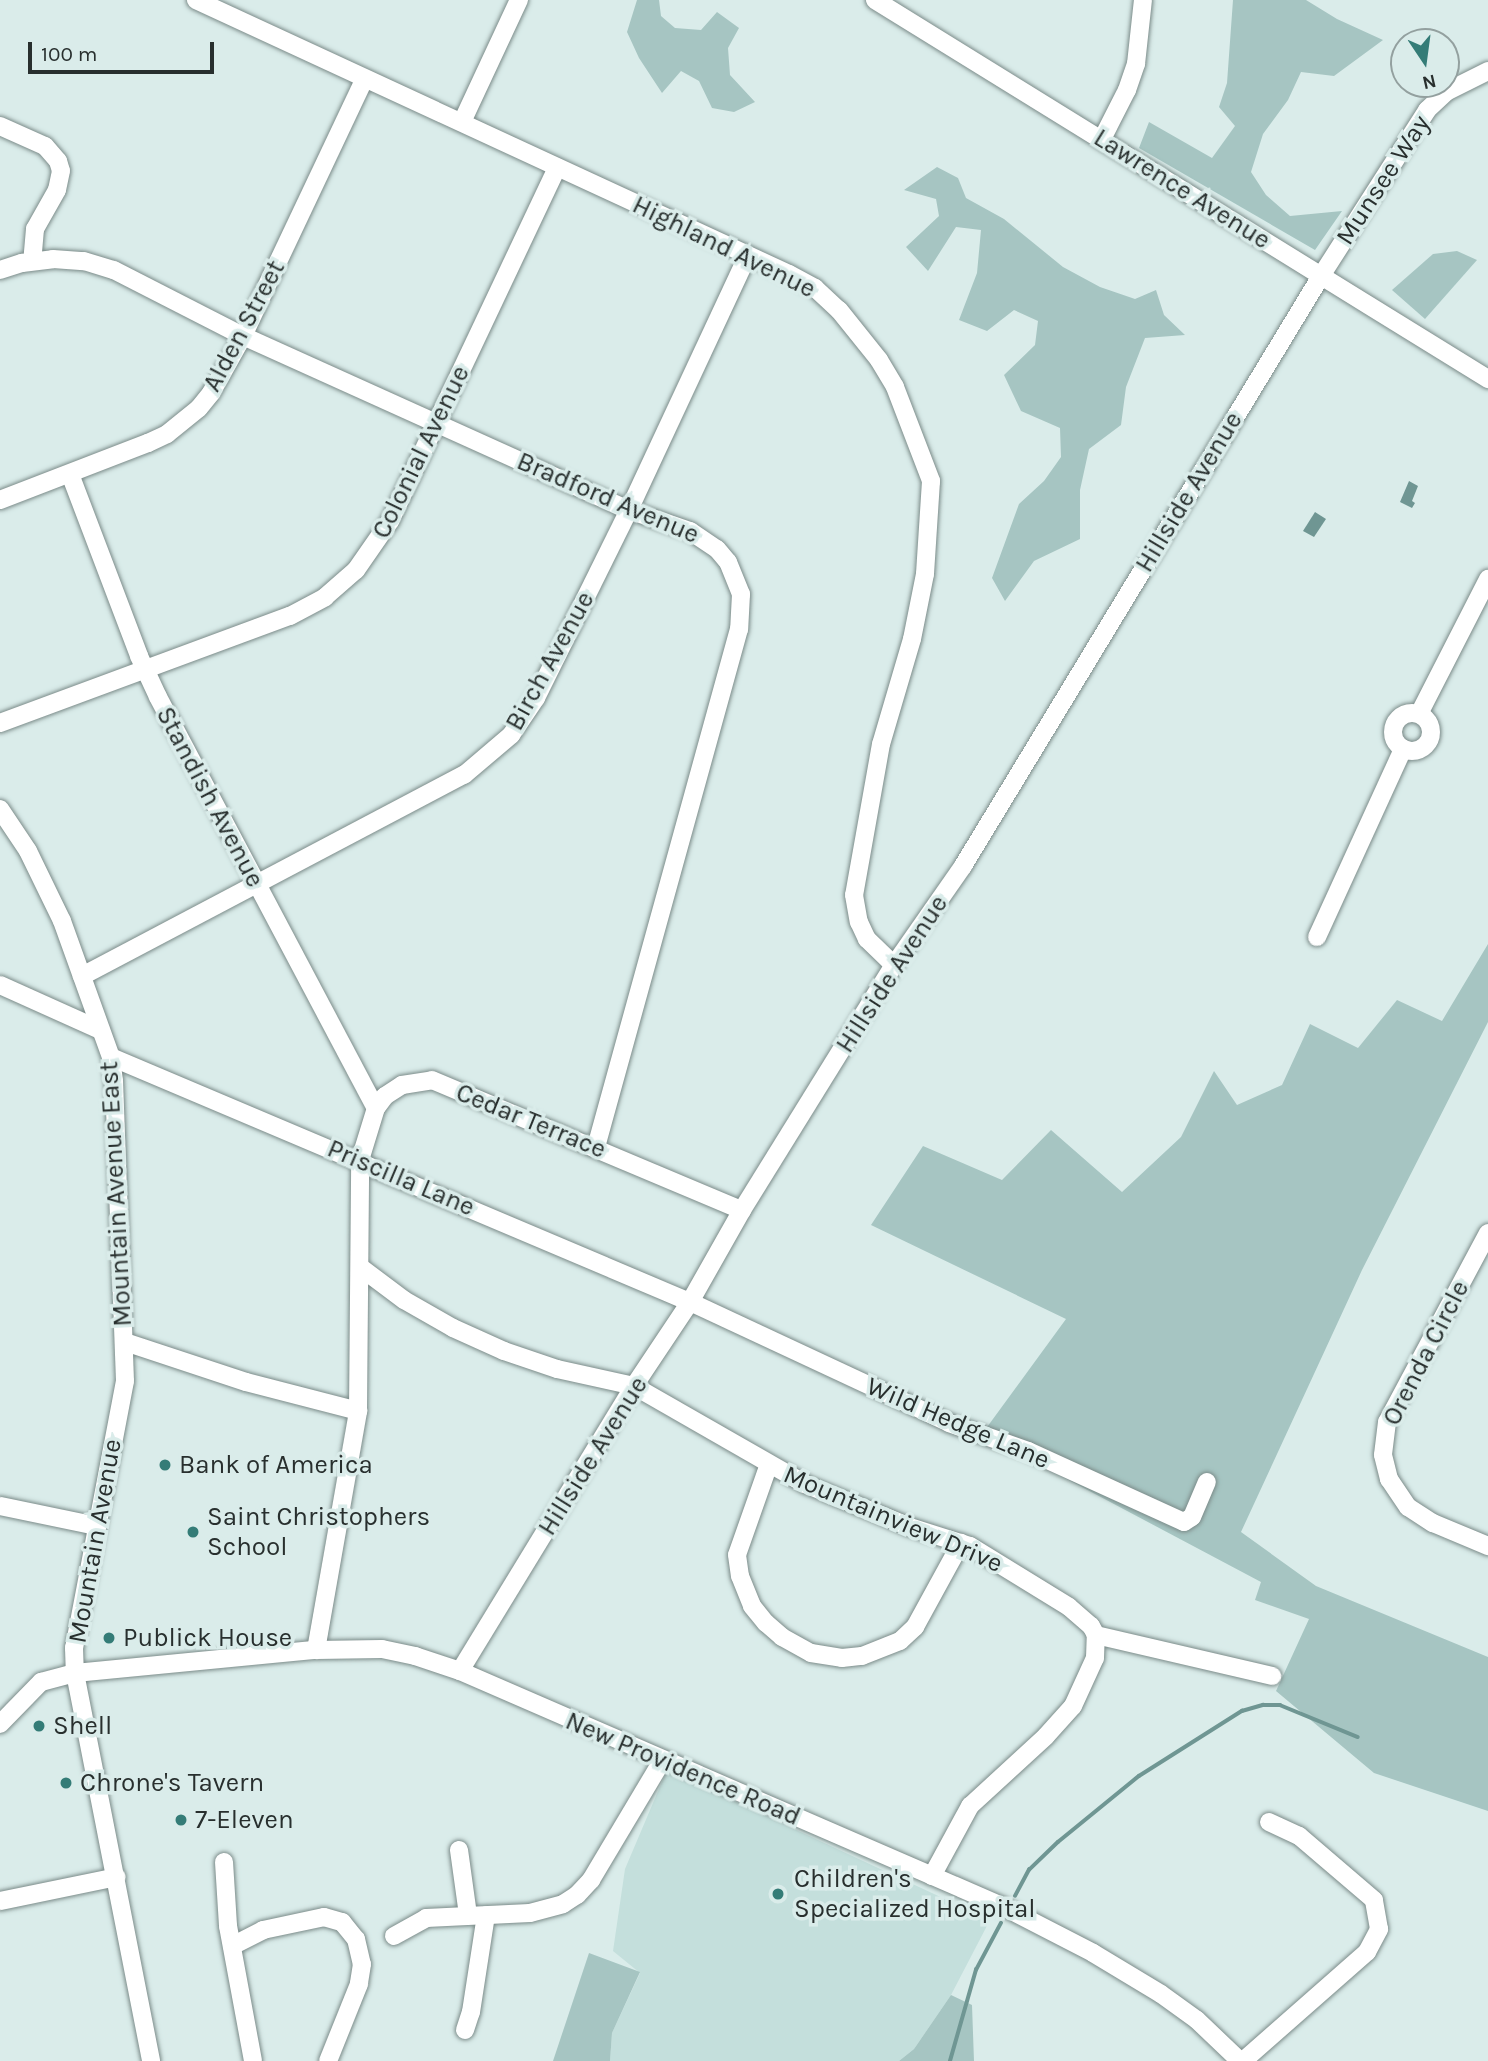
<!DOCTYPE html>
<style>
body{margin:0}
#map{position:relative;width:1488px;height:2061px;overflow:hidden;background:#daecea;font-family:Karla,sans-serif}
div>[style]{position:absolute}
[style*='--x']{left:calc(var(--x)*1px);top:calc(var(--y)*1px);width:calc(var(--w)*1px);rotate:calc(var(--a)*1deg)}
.built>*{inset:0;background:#c4dfdc}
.green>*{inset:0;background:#a6c5c2}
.water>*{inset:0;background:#6f9693}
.stream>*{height:3.5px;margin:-1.75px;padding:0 1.75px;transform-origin:1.75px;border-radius:1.75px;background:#6f9693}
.roads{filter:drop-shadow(0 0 2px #7b8b89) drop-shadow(0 0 2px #7b8b89)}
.minor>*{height:18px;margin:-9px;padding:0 9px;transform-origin:9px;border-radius:9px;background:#fff}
.minor>.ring{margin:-9px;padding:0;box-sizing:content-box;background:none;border:18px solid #fff;border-radius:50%}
.dots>*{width:19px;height:19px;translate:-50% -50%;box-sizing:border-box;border:4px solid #daecea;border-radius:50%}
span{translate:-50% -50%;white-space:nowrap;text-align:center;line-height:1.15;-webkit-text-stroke:7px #daecea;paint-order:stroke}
.street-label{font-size:26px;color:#282f2e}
.poi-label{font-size:26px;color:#282f2e}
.left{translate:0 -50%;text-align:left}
.north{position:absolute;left:1390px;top:28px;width:70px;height:70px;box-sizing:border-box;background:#daecea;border:2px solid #93a09f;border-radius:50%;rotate:167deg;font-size:19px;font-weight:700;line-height:28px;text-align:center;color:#282f2e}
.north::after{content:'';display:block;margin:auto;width:24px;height:32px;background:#347c77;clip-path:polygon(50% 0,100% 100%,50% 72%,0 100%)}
.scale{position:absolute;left:28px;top:42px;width:186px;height:32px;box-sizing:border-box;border:4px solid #282f2e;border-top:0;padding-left:9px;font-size:21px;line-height:24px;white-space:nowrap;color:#282f2e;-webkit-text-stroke:5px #daecea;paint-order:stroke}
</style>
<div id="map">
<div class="built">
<i style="clip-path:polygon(667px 1770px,990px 1920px,951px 1995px,914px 2049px,899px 2061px,610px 2061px,612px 2033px,640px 1973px,613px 1951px,625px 1869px)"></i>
</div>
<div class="green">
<i style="clip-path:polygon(637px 0,659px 0,661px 16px,675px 28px,701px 30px,717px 12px,739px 28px,728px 48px,730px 75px,755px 102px,734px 112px,712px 108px,699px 81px,681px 71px,662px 93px,639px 58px,627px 32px)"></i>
<i style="clip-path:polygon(1233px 0,1306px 0,1337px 19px,1383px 40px,1334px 76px,1301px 72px,1288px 100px,1263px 134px,1251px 172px,1266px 195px,1290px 216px,1342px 211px,1315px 250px,1139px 148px,1149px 122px,1212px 158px,1235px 126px,1219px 107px,1227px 83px)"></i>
<i style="clip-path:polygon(937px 167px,958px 178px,966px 198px,1004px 219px,1063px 267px,1100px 287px,1135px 299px,1156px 290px,1164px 315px,1185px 335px,1145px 338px,1126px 387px,1121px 425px,1089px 449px,1080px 490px,1080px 539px,1034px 561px,1005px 601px,992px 578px,1019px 504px,1044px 481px,1061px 457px,1060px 428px,1021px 411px,1004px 375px,1035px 345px,1038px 321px,1014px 310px,987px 331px,959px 320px,977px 273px,981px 230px,956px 227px,928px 271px,906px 247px,939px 216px,936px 199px,904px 190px)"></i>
<i style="clip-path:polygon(1457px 251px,1477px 260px,1425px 319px,1392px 290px,1433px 254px)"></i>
<i style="clip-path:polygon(1488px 944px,1488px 1022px,1362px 1270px,1241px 1532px,1316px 1586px,1488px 1657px,1488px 1811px,1374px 1773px,1276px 1691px,1309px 1619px,1255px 1600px,1261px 1582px,982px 1434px,1066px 1319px,871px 1225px,923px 1146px,1002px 1180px,1051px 1130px,1122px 1192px,1181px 1137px,1214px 1071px,1237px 1105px,1282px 1085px,1310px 1024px,1358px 1048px,1397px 1000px,1442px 1021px)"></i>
<i style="clip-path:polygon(589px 1953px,640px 1972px,612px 2033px,610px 2061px,553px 2061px)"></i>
<i style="clip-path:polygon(951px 1995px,972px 2005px,974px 2061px,899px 2061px,914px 2049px)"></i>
</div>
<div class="water">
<i style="clip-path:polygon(1409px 481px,1418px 486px,1412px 501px,1415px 503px,1412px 508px,1400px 502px)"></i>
<i style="clip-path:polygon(1315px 512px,1326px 519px,1314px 537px,1303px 531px)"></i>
</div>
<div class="stream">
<i style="--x:1015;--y:1896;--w:30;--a:-62"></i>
<i style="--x:1029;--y:1870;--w:40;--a:-44"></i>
<i style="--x:1058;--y:1842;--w:104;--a:-39.2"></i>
<i style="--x:1139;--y:1776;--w:122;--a:-32.3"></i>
<i style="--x:1242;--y:1711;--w:22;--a:-16"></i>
<i style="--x:1263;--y:1705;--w:17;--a:0"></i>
<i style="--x:1280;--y:1705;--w:84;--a:22.3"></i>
<i style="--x:950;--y:2061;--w:95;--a:-74.1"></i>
<i style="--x:976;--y:1970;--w:53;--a:-62"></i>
</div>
<div class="roads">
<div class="minor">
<i style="--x:196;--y:0;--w:653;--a:24.8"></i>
<i style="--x:789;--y:274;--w:30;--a:28"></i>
<i style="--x:815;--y:288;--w:33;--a:43"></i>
<i style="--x:839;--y:310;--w:64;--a:51.3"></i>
<i style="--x:879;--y:360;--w:31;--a:59"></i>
<i style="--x:895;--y:387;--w:101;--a:69"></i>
<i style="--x:931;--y:481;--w:93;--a:93.7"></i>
<i style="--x:925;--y:574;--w:66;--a:101.3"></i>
<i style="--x:912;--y:639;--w:109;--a:106.4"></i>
<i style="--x:881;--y:744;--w:153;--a:100.1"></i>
<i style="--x:854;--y:895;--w:27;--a:80"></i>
<i style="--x:859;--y:922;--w:19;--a:65"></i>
<i style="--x:867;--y:939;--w:37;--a:44"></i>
<i style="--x:875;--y:0;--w:721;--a:31.73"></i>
<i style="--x:462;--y:122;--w:135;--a:-65"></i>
<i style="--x:0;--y:126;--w:49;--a:24"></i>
<i style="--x:45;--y:146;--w:20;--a:49"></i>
<i style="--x:58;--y:161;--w:10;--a:73"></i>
<i style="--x:61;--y:171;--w:19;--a:102"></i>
<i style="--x:57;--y:190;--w:45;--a:119.4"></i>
<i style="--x:35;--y:229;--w:32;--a:95"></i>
<i style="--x:1102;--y:139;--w:55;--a:-63"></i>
<i style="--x:1127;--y:90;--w:28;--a:-71"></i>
<i style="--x:1136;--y:64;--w:64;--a:-83.8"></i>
<i style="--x:0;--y:270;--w:23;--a:-18"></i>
<i style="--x:22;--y:263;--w:31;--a:-7"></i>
<i style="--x:53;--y:259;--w:31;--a:4"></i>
<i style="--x:84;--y:261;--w:31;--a:17"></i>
<i style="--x:114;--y:270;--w:145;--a:27.1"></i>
<i style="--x:243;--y:336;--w:423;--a:24.3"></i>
<i style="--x:629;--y:510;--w:65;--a:19"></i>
<i style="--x:690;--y:531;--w:32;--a:34"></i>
<i style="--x:717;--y:549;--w:17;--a:50"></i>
<i style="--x:728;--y:562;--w:35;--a:68"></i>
<i style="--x:741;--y:594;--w:35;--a:93"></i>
<i style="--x:739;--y:629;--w:537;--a:105.43"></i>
<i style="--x:70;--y:474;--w:195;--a:69.2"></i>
<i style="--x:139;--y:656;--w:45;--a:65.1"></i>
<i style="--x:158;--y:697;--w:465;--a:62.1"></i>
<i style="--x:0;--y:500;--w:159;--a:-21.1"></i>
<i style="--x:148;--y:443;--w:21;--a:-25"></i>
<i style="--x:167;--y:434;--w:41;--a:-39.1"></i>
<i style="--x:199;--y:408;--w:19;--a:-51"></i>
<i style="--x:211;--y:393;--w:65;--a:-60.7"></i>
<i style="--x:243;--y:336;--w:283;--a:-64.7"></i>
<i class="ring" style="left:1393px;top:713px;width:20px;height:20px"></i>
<i style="--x:1419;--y:714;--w:152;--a:-62.9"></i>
<i style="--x:0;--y:723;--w:309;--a:-20.3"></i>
<i style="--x:290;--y:616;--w:40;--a:-28"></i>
<i style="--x:325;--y:597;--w:41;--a:-41.1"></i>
<i style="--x:356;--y:570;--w:60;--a:-55.2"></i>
<i style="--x:390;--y:521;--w:391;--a:-64.7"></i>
<i style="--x:0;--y:809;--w:50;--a:56.3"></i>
<i style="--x:28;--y:851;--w:78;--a:64.1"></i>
<i style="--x:62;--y:921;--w:145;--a:70.2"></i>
<i style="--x:111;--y:1057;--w:24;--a:83"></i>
<i style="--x:114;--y:1081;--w:300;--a:87.9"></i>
<i style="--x:125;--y:1381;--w:272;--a:100.8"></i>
<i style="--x:74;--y:1648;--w:25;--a:88"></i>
<i style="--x:75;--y:1673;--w:395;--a:78.9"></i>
<i style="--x:1317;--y:937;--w:207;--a:-65.4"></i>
<i style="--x:82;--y:976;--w:432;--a:-27.8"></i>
<i style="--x:464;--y:775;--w:62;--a:-40.4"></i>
<i style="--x:511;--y:735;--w:45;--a:-56"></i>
<i style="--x:536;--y:698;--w:210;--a:-63.7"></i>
<i style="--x:629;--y:510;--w:281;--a:-65"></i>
<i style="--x:0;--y:985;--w:110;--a:24.2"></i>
<i style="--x:111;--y:1057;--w:629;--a:22.94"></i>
<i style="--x:690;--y:1302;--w:286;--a:25"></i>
<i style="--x:949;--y:1423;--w:84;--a:19.5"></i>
<i style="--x:1028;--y:1451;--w:171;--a:24.5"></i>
<i style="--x:1184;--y:1522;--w:9;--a:-32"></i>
<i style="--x:1192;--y:1517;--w:38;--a:-67"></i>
<i style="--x:1488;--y:1233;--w:214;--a:118.1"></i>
<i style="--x:1387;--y:1422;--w:33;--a:97"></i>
<i style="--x:1383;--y:1455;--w:25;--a:76"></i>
<i style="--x:1389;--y:1479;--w:34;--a:56"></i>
<i style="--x:1408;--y:1507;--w:30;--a:33"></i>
<i style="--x:1433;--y:1523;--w:60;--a:22.7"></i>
<i style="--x:360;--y:1267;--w:55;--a:36.9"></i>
<i style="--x:404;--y:1300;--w:56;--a:29.7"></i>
<i style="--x:453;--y:1328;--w:56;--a:24.3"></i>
<i style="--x:504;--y:1351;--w:56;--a:18.8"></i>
<i style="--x:557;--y:1369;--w:79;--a:12.4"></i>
<i style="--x:634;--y:1386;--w:197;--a:29.8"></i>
<i style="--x:805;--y:1484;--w:113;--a:22.3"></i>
<i style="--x:910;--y:1527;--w:63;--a:17.6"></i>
<i style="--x:970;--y:1546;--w:116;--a:31.6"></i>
<i style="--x:1069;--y:1607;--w:29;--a:41"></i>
<i style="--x:1091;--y:1626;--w:10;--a:61"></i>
<i style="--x:1096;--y:1635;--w:181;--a:13.1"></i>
<i style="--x:125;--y:1342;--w:127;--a:18.3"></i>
<i style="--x:246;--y:1382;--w:116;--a:14.5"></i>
<i style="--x:769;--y:1464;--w:96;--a:109.4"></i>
<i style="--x:737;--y:1555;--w:21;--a:82"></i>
<i style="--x:740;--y:1576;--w:32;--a:68"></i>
<i style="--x:752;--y:1606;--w:22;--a:51"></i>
<i style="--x:766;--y:1623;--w:21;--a:41"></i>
<i style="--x:782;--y:1637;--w:33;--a:29"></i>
<i style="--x:811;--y:1653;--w:31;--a:9"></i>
<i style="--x:842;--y:1658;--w:20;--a:-6"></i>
<i style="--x:862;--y:1656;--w:41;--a:-21.5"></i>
<i style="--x:900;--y:1641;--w:21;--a:-43"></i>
<i style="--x:915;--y:1627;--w:96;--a:-61.3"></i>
<i style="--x:0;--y:1506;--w:99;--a:11.7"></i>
<i style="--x:316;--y:1650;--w:243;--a:-80"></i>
<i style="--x:358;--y:1411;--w:251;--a:-89.5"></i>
<i style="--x:360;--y:1160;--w:54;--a:-72.9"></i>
<i style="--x:376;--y:1108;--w:15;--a:-53"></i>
<i style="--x:385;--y:1096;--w:20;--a:-33"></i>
<i style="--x:402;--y:1085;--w:30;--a:-9"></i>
<i style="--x:432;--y:1080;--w:336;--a:22.8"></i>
<i style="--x:460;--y:1671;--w:334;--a:-58.6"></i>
<i style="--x:634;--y:1386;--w:101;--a:-56.3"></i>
<i style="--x:690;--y:1302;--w:106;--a:-60.5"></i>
<i style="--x:742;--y:1210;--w:288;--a:-58.2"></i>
<i style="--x:894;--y:965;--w:121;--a:-55.1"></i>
<i style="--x:963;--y:866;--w:690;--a:-58.75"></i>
<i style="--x:1321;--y:276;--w:197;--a:-57.4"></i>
<i style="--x:1427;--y:110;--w:26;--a:-43"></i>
<i style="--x:1446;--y:92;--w:47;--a:-26.6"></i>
<i style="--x:0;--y:1724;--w:59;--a:-45.7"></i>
<i style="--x:41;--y:1682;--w:35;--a:-15"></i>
<i style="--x:75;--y:1673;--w:242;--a:-5.5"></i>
<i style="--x:316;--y:1650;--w:66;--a:-0.9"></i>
<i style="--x:382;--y:1649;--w:34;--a:12"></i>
<i style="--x:415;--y:1656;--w:47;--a:18.4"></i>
<i style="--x:460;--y:1671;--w:593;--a:23.45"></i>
<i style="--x:1004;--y:1907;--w:100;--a:27.3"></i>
<i style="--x:1093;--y:1953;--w:79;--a:31.1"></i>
<i style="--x:1161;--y:1994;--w:44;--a:35.8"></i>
<i style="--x:1197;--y:2020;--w:59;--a:43.6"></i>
<i style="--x:459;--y:1850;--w:66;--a:82.1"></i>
<i style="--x:224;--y:1862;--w:64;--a:86.4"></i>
<i style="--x:228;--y:1926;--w:137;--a:79.5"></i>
<i style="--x:932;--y:1876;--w:80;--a:-61.5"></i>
<i style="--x:970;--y:1806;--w:103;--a:-42.6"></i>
<i style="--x:1046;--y:1736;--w:40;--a:-48"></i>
<i style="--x:1073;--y:1706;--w:53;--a:-65.4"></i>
<i style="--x:1095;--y:1658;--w:23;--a:-88"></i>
<i style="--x:0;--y:1901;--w:119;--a:-11.6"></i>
<i style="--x:394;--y:1936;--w:37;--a:-29"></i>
<i style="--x:426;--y:1918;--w:104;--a:-2.8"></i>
<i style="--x:530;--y:1913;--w:34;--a:-15"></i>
<i style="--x:563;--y:1904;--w:17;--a:-33"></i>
<i style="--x:577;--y:1895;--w:21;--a:-47"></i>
<i style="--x:591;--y:1880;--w:139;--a:-59.2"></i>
<i style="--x:232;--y:1946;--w:35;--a:-27"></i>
<i style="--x:263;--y:1930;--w:62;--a:-12"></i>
<i style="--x:324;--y:1917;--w:19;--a:16"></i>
<i style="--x:342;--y:1922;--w:22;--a:51"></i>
<i style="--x:356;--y:1939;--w:26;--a:77"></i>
<i style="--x:362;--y:1964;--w:20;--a:99"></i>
<i style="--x:359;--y:1984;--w:83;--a:111.9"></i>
<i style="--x:465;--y:2030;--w:19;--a:-72"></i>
<i style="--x:471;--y:2012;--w:98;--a:-81.2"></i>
<i style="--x:1243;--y:2061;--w:165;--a:-41.3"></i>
<i style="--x:1367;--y:1952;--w:26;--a:-62"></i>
<i style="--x:1379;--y:1929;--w:29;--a:-100"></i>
<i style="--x:1374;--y:1900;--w:99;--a:-139.5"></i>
<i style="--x:1299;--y:1836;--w:33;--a:-155"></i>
</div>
</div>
<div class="dots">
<i style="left:165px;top:1465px;background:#347c77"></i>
<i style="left:193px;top:1532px;background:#347c77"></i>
<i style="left:109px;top:1638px;background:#347c77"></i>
<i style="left:39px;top:1726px;background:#347c77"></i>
<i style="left:66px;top:1783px;background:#347c77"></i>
<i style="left:181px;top:1820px;background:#347c77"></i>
<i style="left:778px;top:1894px;background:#347c77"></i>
</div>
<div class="street-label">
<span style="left:1383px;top:180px;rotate:-57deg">Munsee Way</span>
<span style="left:1182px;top:189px;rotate:32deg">Lawrence Avenue</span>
<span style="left:724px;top:247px;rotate:26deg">Highland Avenue</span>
<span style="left:244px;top:326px;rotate:-62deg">Alden Street</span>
<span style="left:421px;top:452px;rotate:-64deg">Colonial Avenue</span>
<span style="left:1189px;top:492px;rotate:-59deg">Hillside Avenue</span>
<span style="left:608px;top:498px;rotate:23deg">Bradford Avenue</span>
<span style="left:550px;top:661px;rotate:-61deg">Birch Avenue</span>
<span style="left:210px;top:797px;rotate:62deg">Standish Avenue</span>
<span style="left:892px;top:974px;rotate:-57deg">Hillside Avenue</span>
<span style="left:531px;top:1121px;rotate:22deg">Cedar Terrace</span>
<span style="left:401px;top:1178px;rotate:23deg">Priscilla Lane</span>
<span style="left:116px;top:1194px;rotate:-93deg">Mountain Avenue East</span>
<span style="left:1426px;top:1353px;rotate:-63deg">Orenda Circle</span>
<span style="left:958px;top:1423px;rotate:23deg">Wild Hedge Lane</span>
<span style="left:593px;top:1456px;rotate:-58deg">Hillside Avenue</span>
<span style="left:893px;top:1519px;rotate:23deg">Mountainview Drive</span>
<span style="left:95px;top:1541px;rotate:-80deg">Mountain Avenue</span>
<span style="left:683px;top:1769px;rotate:23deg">New Providence Road</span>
</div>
<div class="poi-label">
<span class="left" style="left:179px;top:1465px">Bank of America</span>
<span class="left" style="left:207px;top:1532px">Saint Christophers<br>School</span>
<span class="left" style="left:123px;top:1638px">Publick House</span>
<span class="left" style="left:53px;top:1726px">Shell</span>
<span class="left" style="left:80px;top:1783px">Chrone's Tavern</span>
<span class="left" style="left:195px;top:1820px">7-Eleven</span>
<span class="left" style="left:794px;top:1894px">Children's<br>Specialized Hospital</span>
</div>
<div class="north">N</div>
<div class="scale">100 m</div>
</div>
